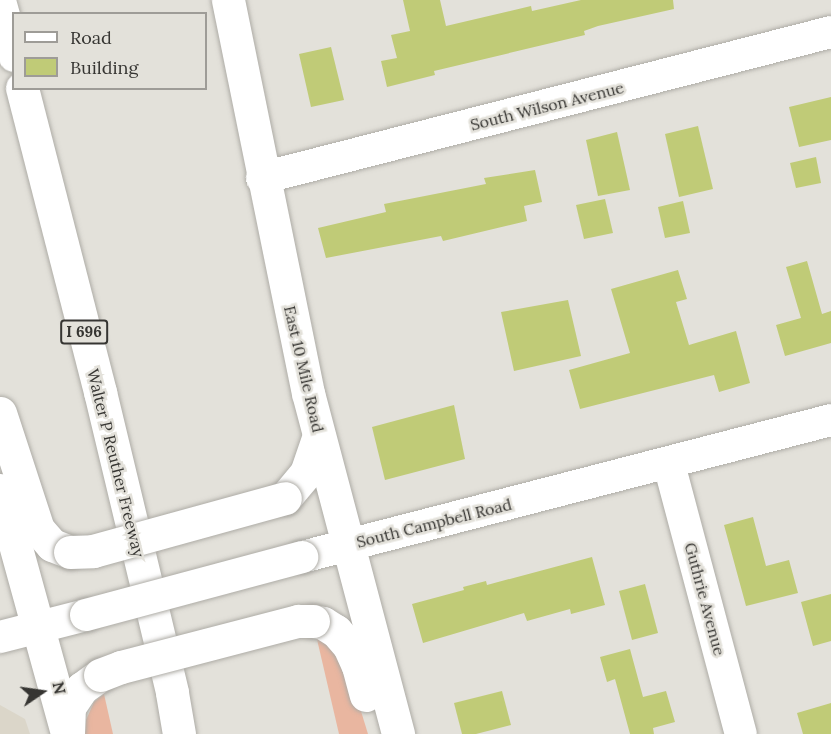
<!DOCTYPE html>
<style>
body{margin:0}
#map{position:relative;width:831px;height:734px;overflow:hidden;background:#e3e1da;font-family:Lora,serif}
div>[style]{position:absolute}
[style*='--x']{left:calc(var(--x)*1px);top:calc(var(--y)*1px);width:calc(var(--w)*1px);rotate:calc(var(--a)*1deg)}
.built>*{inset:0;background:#dbd6c9}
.green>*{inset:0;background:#e9b6a0}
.building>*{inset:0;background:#c0cb77}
.roads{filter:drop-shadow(0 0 2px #aeaca6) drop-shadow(0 0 2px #aeaca6)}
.minor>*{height:32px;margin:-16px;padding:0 16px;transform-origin:16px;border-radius:16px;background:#fff}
.major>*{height:33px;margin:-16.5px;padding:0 16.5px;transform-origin:16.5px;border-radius:16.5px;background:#fff}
.highway>*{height:33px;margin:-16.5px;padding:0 16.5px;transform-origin:16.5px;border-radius:16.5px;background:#fff}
.bridges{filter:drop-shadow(0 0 2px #aeaca6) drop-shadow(0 0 2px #aeaca6)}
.minor-bridge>*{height:32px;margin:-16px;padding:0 16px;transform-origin:16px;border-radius:16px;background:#fff}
.major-bridge>*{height:33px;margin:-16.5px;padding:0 16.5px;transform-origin:16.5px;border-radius:16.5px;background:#fff}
span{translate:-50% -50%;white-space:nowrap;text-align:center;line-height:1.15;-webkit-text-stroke:5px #e3e1da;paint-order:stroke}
.shield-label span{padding:2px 4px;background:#e3e1da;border:2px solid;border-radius:4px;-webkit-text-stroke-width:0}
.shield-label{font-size:15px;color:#363532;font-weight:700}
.street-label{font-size:16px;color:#363532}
.legend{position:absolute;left:12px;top:12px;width:195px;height:78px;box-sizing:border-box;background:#e3e1da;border:2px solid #9e9c97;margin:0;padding:8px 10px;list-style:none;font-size:18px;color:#363532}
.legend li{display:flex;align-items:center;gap:12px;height:30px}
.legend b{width:30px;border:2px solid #9e9c97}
.north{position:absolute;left:12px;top:662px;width:60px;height:60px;-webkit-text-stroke:4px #e3e1da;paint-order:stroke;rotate:77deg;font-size:16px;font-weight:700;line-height:24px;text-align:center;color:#363532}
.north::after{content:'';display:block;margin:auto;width:21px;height:27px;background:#363532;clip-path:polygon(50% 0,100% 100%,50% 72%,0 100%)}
</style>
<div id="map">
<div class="built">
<i style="clip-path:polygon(0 705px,25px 719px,30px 734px,0 734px)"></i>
</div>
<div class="green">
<i style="clip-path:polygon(316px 635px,345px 659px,368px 734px,339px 734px)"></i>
<i style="clip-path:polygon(104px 694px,113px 734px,85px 734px,86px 720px,94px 702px)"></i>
</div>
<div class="building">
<i style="clip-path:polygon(403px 0,440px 0,446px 26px,531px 6px,532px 11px,581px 0,673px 0,674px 9px,598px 26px,584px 31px,585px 35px,434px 71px,435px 75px,387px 87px,381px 61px,397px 58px,391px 35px,410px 31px)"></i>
<i style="clip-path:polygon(331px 47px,344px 100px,311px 107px,299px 54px)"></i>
<i style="clip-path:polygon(831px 97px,831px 140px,799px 147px,789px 107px)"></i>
<i style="clip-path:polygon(698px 126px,713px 189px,679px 197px,665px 134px)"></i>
<i style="clip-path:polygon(617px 132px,630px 190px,598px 196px,586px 140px)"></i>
<i style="clip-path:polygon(816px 157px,821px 183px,796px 188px,790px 163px)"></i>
<i style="clip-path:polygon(535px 170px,542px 202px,524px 206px,527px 221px,443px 241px,441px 236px,326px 258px,318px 228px,386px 212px,384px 204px,486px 184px,484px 178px)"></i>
<i style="clip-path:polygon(605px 199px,613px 233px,584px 239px,576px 205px)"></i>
<i style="clip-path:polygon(683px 201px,690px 233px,665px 238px,658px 207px)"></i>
<i style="clip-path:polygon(807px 261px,822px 314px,831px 311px,831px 343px,785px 356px,776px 325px,801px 318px,786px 267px)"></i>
<i style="clip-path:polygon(678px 270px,687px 299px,676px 302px,689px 345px,736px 331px,750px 383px,719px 392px,714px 375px,580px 409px,569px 370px,630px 353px,611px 289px)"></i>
<i style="clip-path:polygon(568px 300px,581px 356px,514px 371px,501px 312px)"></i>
<i style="clip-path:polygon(454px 405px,465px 459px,385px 480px,372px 427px)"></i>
<i style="clip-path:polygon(753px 517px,766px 566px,789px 560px,798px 593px,746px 606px,724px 525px)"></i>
<i style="clip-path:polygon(592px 557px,605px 605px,571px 614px,570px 609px,527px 621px,524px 613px,423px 643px,412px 604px,464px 590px,463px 587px,486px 581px,487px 585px)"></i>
<i style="clip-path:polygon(645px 584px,658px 633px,632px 640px,619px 591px)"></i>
<i style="clip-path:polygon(831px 594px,831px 641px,813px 646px,801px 602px)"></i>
<i style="clip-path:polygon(630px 649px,643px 697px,666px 691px,675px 722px,653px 728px,654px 734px,630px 734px,615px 679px,607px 682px,600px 657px)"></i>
<i style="clip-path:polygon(502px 691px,511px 725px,476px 734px,462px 734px,454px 703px)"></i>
<i style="clip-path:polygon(831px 703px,831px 734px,803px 734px,797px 713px)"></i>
</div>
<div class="roads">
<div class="minor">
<i style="--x:262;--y:178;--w:587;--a:-14.39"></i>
<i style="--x:669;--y:464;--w:279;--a:75.1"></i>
<i style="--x:302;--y:557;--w:546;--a:-14.52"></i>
<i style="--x:0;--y:637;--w:89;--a:-14.3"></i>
</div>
<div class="major">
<i style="--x:228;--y:0;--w:401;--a:78.5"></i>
<i style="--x:308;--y:393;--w:353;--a:75.2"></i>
<i style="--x:0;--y:413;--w:122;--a:71.9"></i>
<i style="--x:38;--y:529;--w:21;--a:49"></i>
<i style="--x:52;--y:545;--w:19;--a:21"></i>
<i style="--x:0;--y:490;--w:253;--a:74.6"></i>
<i style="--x:285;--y:498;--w:33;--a:-50"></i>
<i style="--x:306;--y:473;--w:39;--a:-71"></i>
<i style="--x:313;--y:621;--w:10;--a:11"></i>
<i style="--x:323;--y:623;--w:15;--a:32"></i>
<i style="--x:336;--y:631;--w:20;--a:49"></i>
<i style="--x:349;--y:646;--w:22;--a:66"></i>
<i style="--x:358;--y:666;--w:30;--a:75"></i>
<i style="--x:68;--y:734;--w:27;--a:-88"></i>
<i style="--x:69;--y:707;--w:23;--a:-56"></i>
<i style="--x:82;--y:688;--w:22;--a:-36"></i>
</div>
<div class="highway">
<i style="--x:0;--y:4;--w:53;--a:74.6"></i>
<i style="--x:22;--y:88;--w:314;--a:75.6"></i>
<i style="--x:100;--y:392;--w:309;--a:76.5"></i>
<i style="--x:172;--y:693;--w:42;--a:80.3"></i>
</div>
</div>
<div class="bridges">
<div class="minor-bridge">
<i style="--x:86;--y:615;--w:224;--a:-15"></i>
</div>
<div class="major-bridge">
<i style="--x:70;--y:552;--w:23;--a:-2"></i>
<i style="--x:93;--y:551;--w:199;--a:-15.4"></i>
<i style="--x:100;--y:675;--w:22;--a:-21"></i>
<i style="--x:121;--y:667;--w:183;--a:-14.6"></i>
<i style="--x:298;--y:621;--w:15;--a:0"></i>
</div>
</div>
<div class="shield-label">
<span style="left:84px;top:332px">I 696</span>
</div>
<div class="street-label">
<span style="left:547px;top:106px;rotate:-14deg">South Wilson Avenue</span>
<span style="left:304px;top:369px;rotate:77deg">East 10 Mile Road</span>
<span style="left:116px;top:463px;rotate:76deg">Walter P Reuther Freeway</span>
<span style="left:434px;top:523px;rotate:-14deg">South Campbell Road</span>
<span style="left:705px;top:599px;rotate:75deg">Guthrie Avenue</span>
</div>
<ul class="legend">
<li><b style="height:8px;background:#fff"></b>Road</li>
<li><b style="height:16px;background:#c0cb77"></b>Building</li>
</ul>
<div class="north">N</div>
</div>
